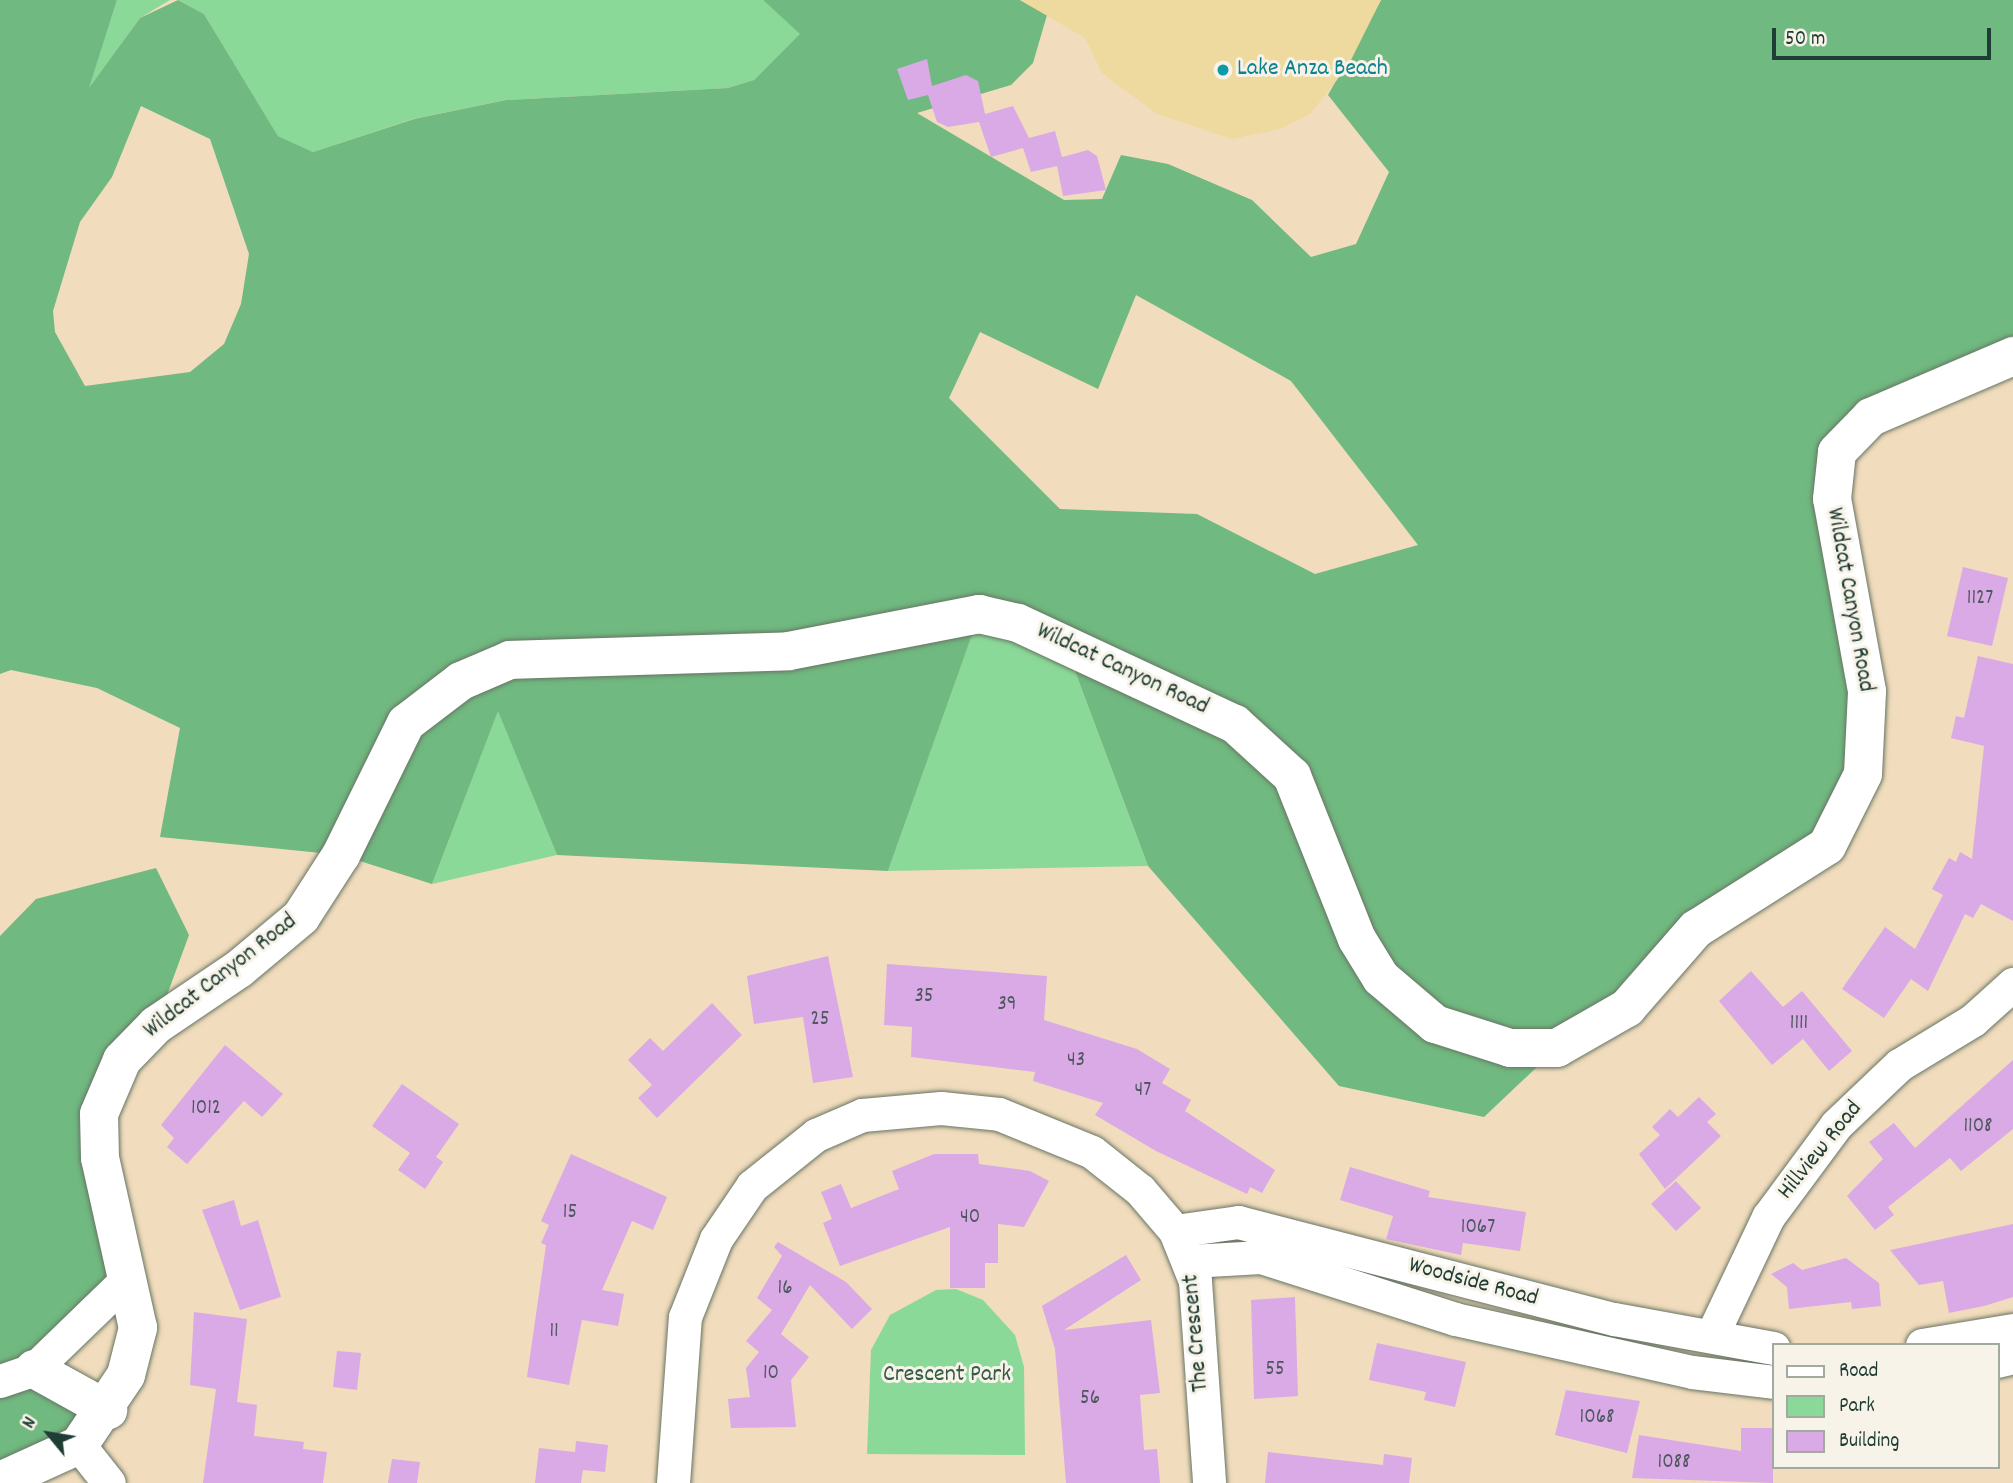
<!DOCTYPE html>
<style>
body{margin:0}
#map{position:relative;width:2013px;height:1483px;overflow:hidden;background:#f1dcbd;font-family:Dekko,sans-serif}
div>[style]{position:absolute}
[style*='--x']{left:calc(var(--x)*1px);top:calc(var(--y)*1px);width:calc(var(--w)*1px);rotate:calc(var(--a)*1deg)}
.green>*{inset:0;background:#8bd998}
.forest>*{inset:0;background:#70b980}
.sand>*{inset:0;background:#eeda9e}
.building>*{inset:0;background:#daaae6}
.roads{filter:drop-shadow(0 0 2px #687564) drop-shadow(0 0 2px #687564)}
.minor>*{height:33px;margin:-16.5px;padding:0 16.5px;transform-origin:16.5px;border-radius:16.5px;background:#fff}
.tertiary>*{height:38px;margin:-19px;padding:0 19px;transform-origin:19px;border-radius:19px;background:#fff}
.dots>*{width:19px;height:19px;translate:-50% -50%;box-sizing:border-box;border:4px solid #f7f3e8;border-radius:50%}
span{translate:-50% -50%;white-space:nowrap;text-align:center;line-height:1.15;-webkit-text-stroke:6px #f7f3e8;paint-order:stroke}
.number-label{font-size:21px;color:#4e5860}
.number-label span{-webkit-text-stroke-width:0}
.culture-label{font-size:24px;color:#0d838f}
.left{translate:0 -50%;text-align:left}
.street-label{font-size:24px;color:#1f3d34}
.park-label{font-size:24px;color:#355c48}
.legend{position:absolute;left:1772px;top:1343px;width:228px;height:126px;box-sizing:border-box;background:#f7f3e8;border:2px solid #a1aaa0;margin:0;padding:9px 12px;list-style:none;font-size:21px;color:#1f3d34}
.legend li{display:flex;align-items:center;gap:14px;height:35px}
.legend b{width:35px;border:2px solid #a1aaa0}
.north{position:absolute;left:14px;top:1399px;width:70px;height:70px;-webkit-text-stroke:5px #f7f3e8;paint-order:stroke;rotate:300deg;font-size:19px;font-weight:700;line-height:28px;text-align:center;color:#1f3d34}
.north::after{content:'';display:block;margin:auto;width:24px;height:32px;background:#1f3d34;clip-path:polygon(50% 0,100% 100%,50% 72%,0 100%)}
.scale{position:absolute;left:1772px;top:28px;width:219px;height:32px;box-sizing:border-box;border:4px solid #1f3d34;border-top:0;padding-left:9px;font-size:21px;line-height:24px;white-space:nowrap;color:#1f3d34;-webkit-text-stroke:5px #f7f3e8;paint-order:stroke}
</style>
<div id="map">
<div class="green">
<i style="clip-path:polygon(117px 0,170px 0,140px 18px,88px 90px)"></i>
<i style="clip-path:polygon(178px 0,763px 0,801px 34px,754px 80px,728px 88px,506px 100px,413px 119px,313px 152px,278px 136px,204px 14px)"></i>
<i style="clip-path:polygon(979px 614px,1063px 639px,1148px 866px,888px 871px)"></i>
<i style="clip-path:polygon(498px 710px,557px 855px,432px 884px)"></i>
<i style="clip-path:polygon(956px 1289px,983px 1300px,1015px 1335px,1024px 1367px,1025px 1455px,867px 1454px,871px 1350px,890px 1315px,936px 1290px)"></i>
</div>
<div class="forest">
<i style="clip-path:polygon(evenodd,0 0,117px 0,89px 88px,140px 18px,178px 0,204px 14px,278px 136px,313px 152px,414px 119px,506px 100px,728px 88px,754px 80px,800px 34px,763px 0,1020px 0,1047px 15px,1033px 63px,1011px 85px,917px 113px,1064px 200px,1102px 199px,1121px 155px,1168px 164px,1252px 200px,1311px 257px,1356px 244px,1389px 172px,1328px 95px,1381px 0,2013px 0,2013px 356px,1837px 452px,1867px 691px,1844px 817px,1557px 1048px,1484px 1117px,1339px 1086px,1148px 866px,1063px 639px,979px 615px,888px 871px,557px 855px,498px 711px,432px 884px,341px 855px,160px 837px,180px 728px,97px 688px,11px 670px,0 674px,0 0,141px 106px,210px 139px,249px 254px,241px 304px,224px 344px,190px 372px,85px 386px,55px 332px,53px 311px,80px 222px,112px 177px,141px 106px,0 0,1136px 295px,1291px 381px,1418px 545px,1315px 574px,1197px 514px,1060px 509px,949px 398px,980px 332px,1098px 389px,1136px 295px)"></i>
<i style="clip-path:polygon(156px 868px,189px 935px,156px 1025px,99px 1114px,127px 1279px,35px 1369px,108px 1410px,0 1481px,0 936px,36px 899px)"></i>
</div>
<div class="sand">
<i style="clip-path:polygon(1020px 0,1381px 0,1348px 66px,1310px 114px,1280px 129px,1231px 139px,1157px 114px,1102px 73px,1085px 38px)"></i>
</div>
<div class="building">
<i style="clip-path:polygon(927px 59px,932px 86px,966px 75px,978px 81px,985px 114px,1013px 106px,1029px 138px,1055px 131px,1062px 157px,1088px 150px,1097px 156px,1106px 190px,1063px 196px,1057px 166px,1031px 172px,1023px 148px,991px 157px,979px 122px,948px 127px,937px 122px,928px 95px,908px 100px,897px 69px)"></i>
<i style="clip-path:polygon(1963px 567px,2008px 578px,1992px 646px,1947px 636px)"></i>
<i style="clip-path:polygon(1978px 656px,2013px 664px,2013px 921px,1981px 904px,1973px 918px,1965px 914px,1928px 991px,1911px 979px,1884px 1018px,1842px 989px,1885px 927px,1915px 949px,1943px 895px,1932px 889px,1949px 858px,1956px 862px,1960px 852px,1972px 859px,1984px 746px,1951px 738px,1956px 716px,1964px 718px)"></i>
<i style="clip-path:polygon(828px 956px,853px 1077px,813px 1083px,803px 1017px,754px 1024px,747px 976px)"></i>
<i style="clip-path:polygon(887px 964px,1047px 976px,1044px 1020px,1137px 1049px,1170px 1069px,1162px 1083px,1191px 1100px,1185px 1111px,1275px 1170px,1262px 1193px,1250px 1187px,1247px 1194px,1156px 1151px,1095px 1115px,1103px 1103px,1033px 1081px,1035px 1072px,911px 1057px,912px 1027px,884px 1025px)"></i>
<i style="clip-path:polygon(1751px 971px,1783px 1007px,1802px 991px,1852px 1051px,1829px 1071px,1803px 1039px,1772px 1065px,1719px 1001px)"></i>
<i style="clip-path:polygon(712px 1003px,742px 1035px,657px 1118px,638px 1098px,652px 1085px,628px 1060px,650px 1038px,663px 1051px)"></i>
<i style="clip-path:polygon(225px 1045px,283px 1094px,262px 1117px,244px 1101px,187px 1164px,167px 1147px,174px 1138px,161px 1125px)"></i>
<i style="clip-path:polygon(2013px 1060px,2013px 1129px,1961px 1171px,1950px 1158px,1888px 1207px,1894px 1215px,1875px 1230px,1847px 1196px,1883px 1159px,1869px 1142px,1894px 1123px,1915px 1148px)"></i>
<i style="clip-path:polygon(402px 1084px,459px 1124px,436px 1157px,443px 1162px,425px 1189px,398px 1170px,410px 1153px,372px 1126px)"></i>
<i style="clip-path:polygon(1699px 1097px,1716px 1114px,1707px 1122px,1721px 1136px,1665px 1189px,1639px 1154px,1660px 1135px,1652px 1127px,1670px 1109px,1678px 1117px)"></i>
<i style="clip-path:polygon(571px 1154px,667px 1197px,653px 1230px,632px 1221px,602px 1290px,624px 1294px,618px 1326px,582px 1320px,569px 1385px,527px 1377px,546px 1245px,541px 1243px,549px 1225px,541px 1221px)"></i>
<i style="clip-path:polygon(934px 1154px,978px 1154px,979px 1164px,1030px 1171px,1049px 1181px,1024px 1227px,998px 1224px,998px 1263px,985px 1263px,985px 1288px,950px 1288px,950px 1227px,840px 1266px,823px 1223px,832px 1219px,821px 1192px,841px 1184px,851px 1208px,899px 1189px,892px 1171px)"></i>
<i style="clip-path:polygon(1350px 1167px,1430px 1191px,1428px 1197px,1526px 1212px,1520px 1251px,1463px 1243px,1461px 1255px,1386px 1239px,1393px 1216px,1340px 1200px)"></i>
<i style="clip-path:polygon(1676px 1181px,1701px 1208px,1676px 1231px,1651px 1204px)"></i>
<i style="clip-path:polygon(234px 1200px,241px 1226px,258px 1220px,281px 1297px,240px 1310px,202px 1210px)"></i>
<i style="clip-path:polygon(2013px 1224px,2013px 1297px,1984px 1306px,1949px 1313px,1943px 1281px,1919px 1285px,1890px 1250px)"></i>
<i style="clip-path:polygon(778px 1242px,846px 1282px,872px 1309px,852px 1329px,810px 1285px,781px 1334px,809px 1357px,791px 1380px,796px 1427px,731px 1428px,728px 1399px,750px 1397px,746px 1368px,759px 1352px,746px 1341px,772px 1310px,757px 1298px,782px 1256px,774px 1247px)"></i>
<i style="clip-path:polygon(1126px 1255px,1141px 1280px,1064px 1330px,1151px 1320px,1160px 1393px,1140px 1395px,1144px 1450px,1157px 1449px,1160px 1483px,1066px 1483px,1055px 1349px,1042px 1306px)"></i>
<i style="clip-path:polygon(1846px 1258px,1879px 1283px,1881px 1306px,1852px 1309px,1851px 1302px,1789px 1309px,1787px 1287px,1771px 1274px,1793px 1263px,1802px 1270px)"></i>
<i style="clip-path:polygon(1295px 1297px,1298px 1396px,1254px 1399px,1251px 1300px)"></i>
<i style="clip-path:polygon(194px 1312px,247px 1319px,237px 1402px,257px 1405px,254px 1436px,304px 1442px,303px 1449px,327px 1452px,323px 1483px,203px 1483px,216px 1389px,190px 1385px)"></i>
<i style="clip-path:polygon(1377px 1343px,1466px 1362px,1455px 1407px,1424px 1400px,1426px 1392px,1369px 1380px)"></i>
<i style="clip-path:polygon(337px 1351px,361px 1353px,357px 1390px,333px 1387px)"></i>
<i style="clip-path:polygon(1566px 1390px,1640px 1401px,1627px 1453px,1555px 1435px)"></i>
<i style="clip-path:polygon(1741px 1428px,1773px 1428px,1773px 1483px,1632px 1478px,1639px 1435px,1741px 1451px)"></i>
<i style="clip-path:polygon(576px 1441px,608px 1445px,605px 1472px,583px 1470px,581px 1483px,535px 1483px,539px 1448px,575px 1452px)"></i>
<i style="clip-path:polygon(1268px 1452px,1383px 1465px,1384px 1454px,1412px 1458px,1409px 1483px,1265px 1483px)"></i>
<i style="clip-path:polygon(392px 1459px,420px 1462px,417px 1483px,388px 1483px)"></i>
</div>
<div class="roads">
<div class="minor">
<i style="--x:1175;--y:1231;--w:64;--a:-8.1"></i>
<i style="--x:1238;--y:1222;--w:388;--a:14.5"></i>
<i style="--x:1614;--y:1319;--w:162;--a:10.3"></i>
<i style="--x:1190;--y:1261;--w:71;--a:-3.2"></i>
<i style="--x:1261;--y:1257;--w:204;--a:17.7"></i>
<i style="--x:1455;--y:1319;--w:243;--a:12.6"></i>
<i style="--x:1692;--y:1372;--w:82;--a:7"></i>
<i style="--x:1712;--y:1335;--w:131;--a:-64.6"></i>
<i style="--x:1768;--y:1217;--w:114;--a:-53.5"></i>
<i style="--x:1836;--y:1125;--w:87;--a:-43.6"></i>
<i style="--x:1899;--y:1065;--w:87;--a:-31.3"></i>
<i style="--x:1973;--y:1020;--w:54;--a:-42"></i>
<i style="--x:1922;--y:1345;--w:92;--a:-9.4"></i>
<i style="--x:1997;--y:1361;--w:16;--a:-14"></i>
<i style="--x:0;--y:1381;--w:36;--a:-19"></i>
<i style="--x:34;--y:1369;--w:129;--a:-44.1"></i>
<i style="--x:79;--y:1445;--w:48;--a:51.7"></i>
<i style="--x:673;--y:1483;--w:166;--a:-85.9"></i>
<i style="--x:685;--y:1317;--w:84;--a:-68.3"></i>
<i style="--x:716;--y:1239;--w:64;--a:-55.8"></i>
<i style="--x:752;--y:1186;--w:82;--a:-38.6"></i>
<i style="--x:816;--y:1135;--w:50;--a:-23.5"></i>
<i style="--x:862;--y:1115;--w:79;--a:-5.1"></i>
<i style="--x:941;--y:1108;--w:58;--a:5.9"></i>
<i style="--x:999;--y:1114;--w:100;--a:22.2"></i>
<i style="--x:1092;--y:1152;--w:61;--a:38.4"></i>
<i style="--x:1140;--y:1190;--w:54;--a:49.5"></i>
<i style="--x:1175;--y:1231;--w:54;--a:68.2"></i>
<i style="--x:1195;--y:1281;--w:202;--a:86"></i>
</div>
<div class="tertiary">
<i style="--x:34;--y:1369;--w:85;--a:29"></i>
<i style="--x:0;--y:1481;--w:87;--a:-24.5"></i>
<i style="--x:79;--y:1445;--w:84;--a:-56.1"></i>
<i style="--x:126;--y:1375;--w:49;--a:-75.7"></i>
<i style="--x:138;--y:1328;--w:174;--a:-102.6"></i>
<i style="--x:100;--y:1158;--w:44;--a:-91.3"></i>
<i style="--x:99;--y:1114;--w:59;--a:-66.9"></i>
<i style="--x:122;--y:1060;--w:49;--a:-45.8"></i>
<i style="--x:156;--y:1025;--w:100;--a:-34"></i>
<i style="--x:239;--y:969;--w:81;--a:-40"></i>
<i style="--x:301;--y:917;--w:74;--a:-57.2"></i>
<i style="--x:341;--y:855;--w:147;--a:-63.8"></i>
<i style="--x:406;--y:723;--w:69;--a:-37.4"></i>
<i style="--x:461;--y:681;--w:53;--a:-23.2"></i>
<i style="--x:510;--y:660;--w:279;--a:-1.8"></i>
<i style="--x:789;--y:651;--w:194;--a:-11"></i>
<i style="--x:979;--y:614;--w:40;--a:13"></i>
<i style="--x:1018;--y:623;--w:239;--a:25"></i>
<i style="--x:1235;--y:724;--w:77;--a:42.4"></i>
<i style="--x:1292;--y:776;--w:175;--a:68.3"></i>
<i style="--x:1357;--y:939;--w:46;--a:58.4"></i>
<i style="--x:1381;--y:978;--w:71;--a:40.4"></i>
<i style="--x:1435;--y:1024;--w:79;--a:17.7"></i>
<i style="--x:1510;--y:1048;--w:47;--a:0"></i>
<i style="--x:1557;--y:1048;--w:81;--a:-29.7"></i>
<i style="--x:1627;--y:1008;--w:105;--a:-48.9"></i>
<i style="--x:1696;--y:929;--w:155;--a:-32.4"></i>
<i style="--x:1827;--y:846;--w:80;--a:-63.4"></i>
<i style="--x:1863;--y:774;--w:83;--a:-87.2"></i>
<i style="--x:1867;--y:691;--w:195;--a:-100.3"></i>
<i style="--x:1832;--y:499;--w:47;--a:-83.9"></i>
<i style="--x:1837;--y:452;--w:49;--a:-45.8"></i>
<i style="--x:1871;--y:417;--w:155;--a:-23.2"></i>
</div>
</div>
<div class="dots">
<i style="left:1223px;top:70px;background:#0f9aa8"></i>
</div>
<div class="number-label">
<span style="left:1980px;top:599px">1127</span>
<span style="left:924px;top:997px">35</span>
<span style="left:1007px;top:1005px">39</span>
<span style="left:820px;top:1020px">25</span>
<span style="left:1799px;top:1024px">1111</span>
<span style="left:1076px;top:1061px">43</span>
<span style="left:1143px;top:1091px">47</span>
<span style="left:206px;top:1109px">1012</span>
<span style="left:1978px;top:1127px">1108</span>
<span style="left:570px;top:1213px">15</span>
<span style="left:970px;top:1218px">40</span>
<span style="left:1478px;top:1228px">1067</span>
<span style="left:785px;top:1289px">16</span>
<span style="left:554px;top:1332px">11</span>
<span style="left:1275px;top:1370px">55</span>
<span style="left:771px;top:1374px">10</span>
<span style="left:1090px;top:1399px">56</span>
<span style="left:1597px;top:1418px">1068</span>
<span style="left:1674px;top:1463px">1088</span>
</div>
<div class="culture-label">
<span class="left" style="left:1237px;top:70px">Lake Anza Beach</span>
</div>
<div class="street-label">
<span style="left:1849px;top:600px;rotate:80deg">Wildcat Canyon Road</span>
<span style="left:1122px;top:670px;rotate:25deg">Wildcat Canyon Road</span>
<span style="left:221px;top:977px;rotate:-38deg">Wildcat Canyon Road</span>
<span style="left:1821px;top:1151px;rotate:-51deg">Hillview Road</span>
<span style="left:1473px;top:1283px;rotate:15deg">Woodside Road</span>
<span style="left:1197px;top:1333px;rotate:-95deg">The Crescent</span>
</div>
<div class="park-label">
<span style="left:947px;top:1376px">Crescent Park</span>
</div>
<ul class="legend">
<li><b style="height:9px;background:#fff"></b>Road</li>
<li><b style="height:19px;background:#8bd998"></b>Park</li>
<li><b style="height:19px;background:#daaae6"></b>Building</li>
</ul>
<div class="north">N</div>
<div class="scale">50 m</div>
</div>
